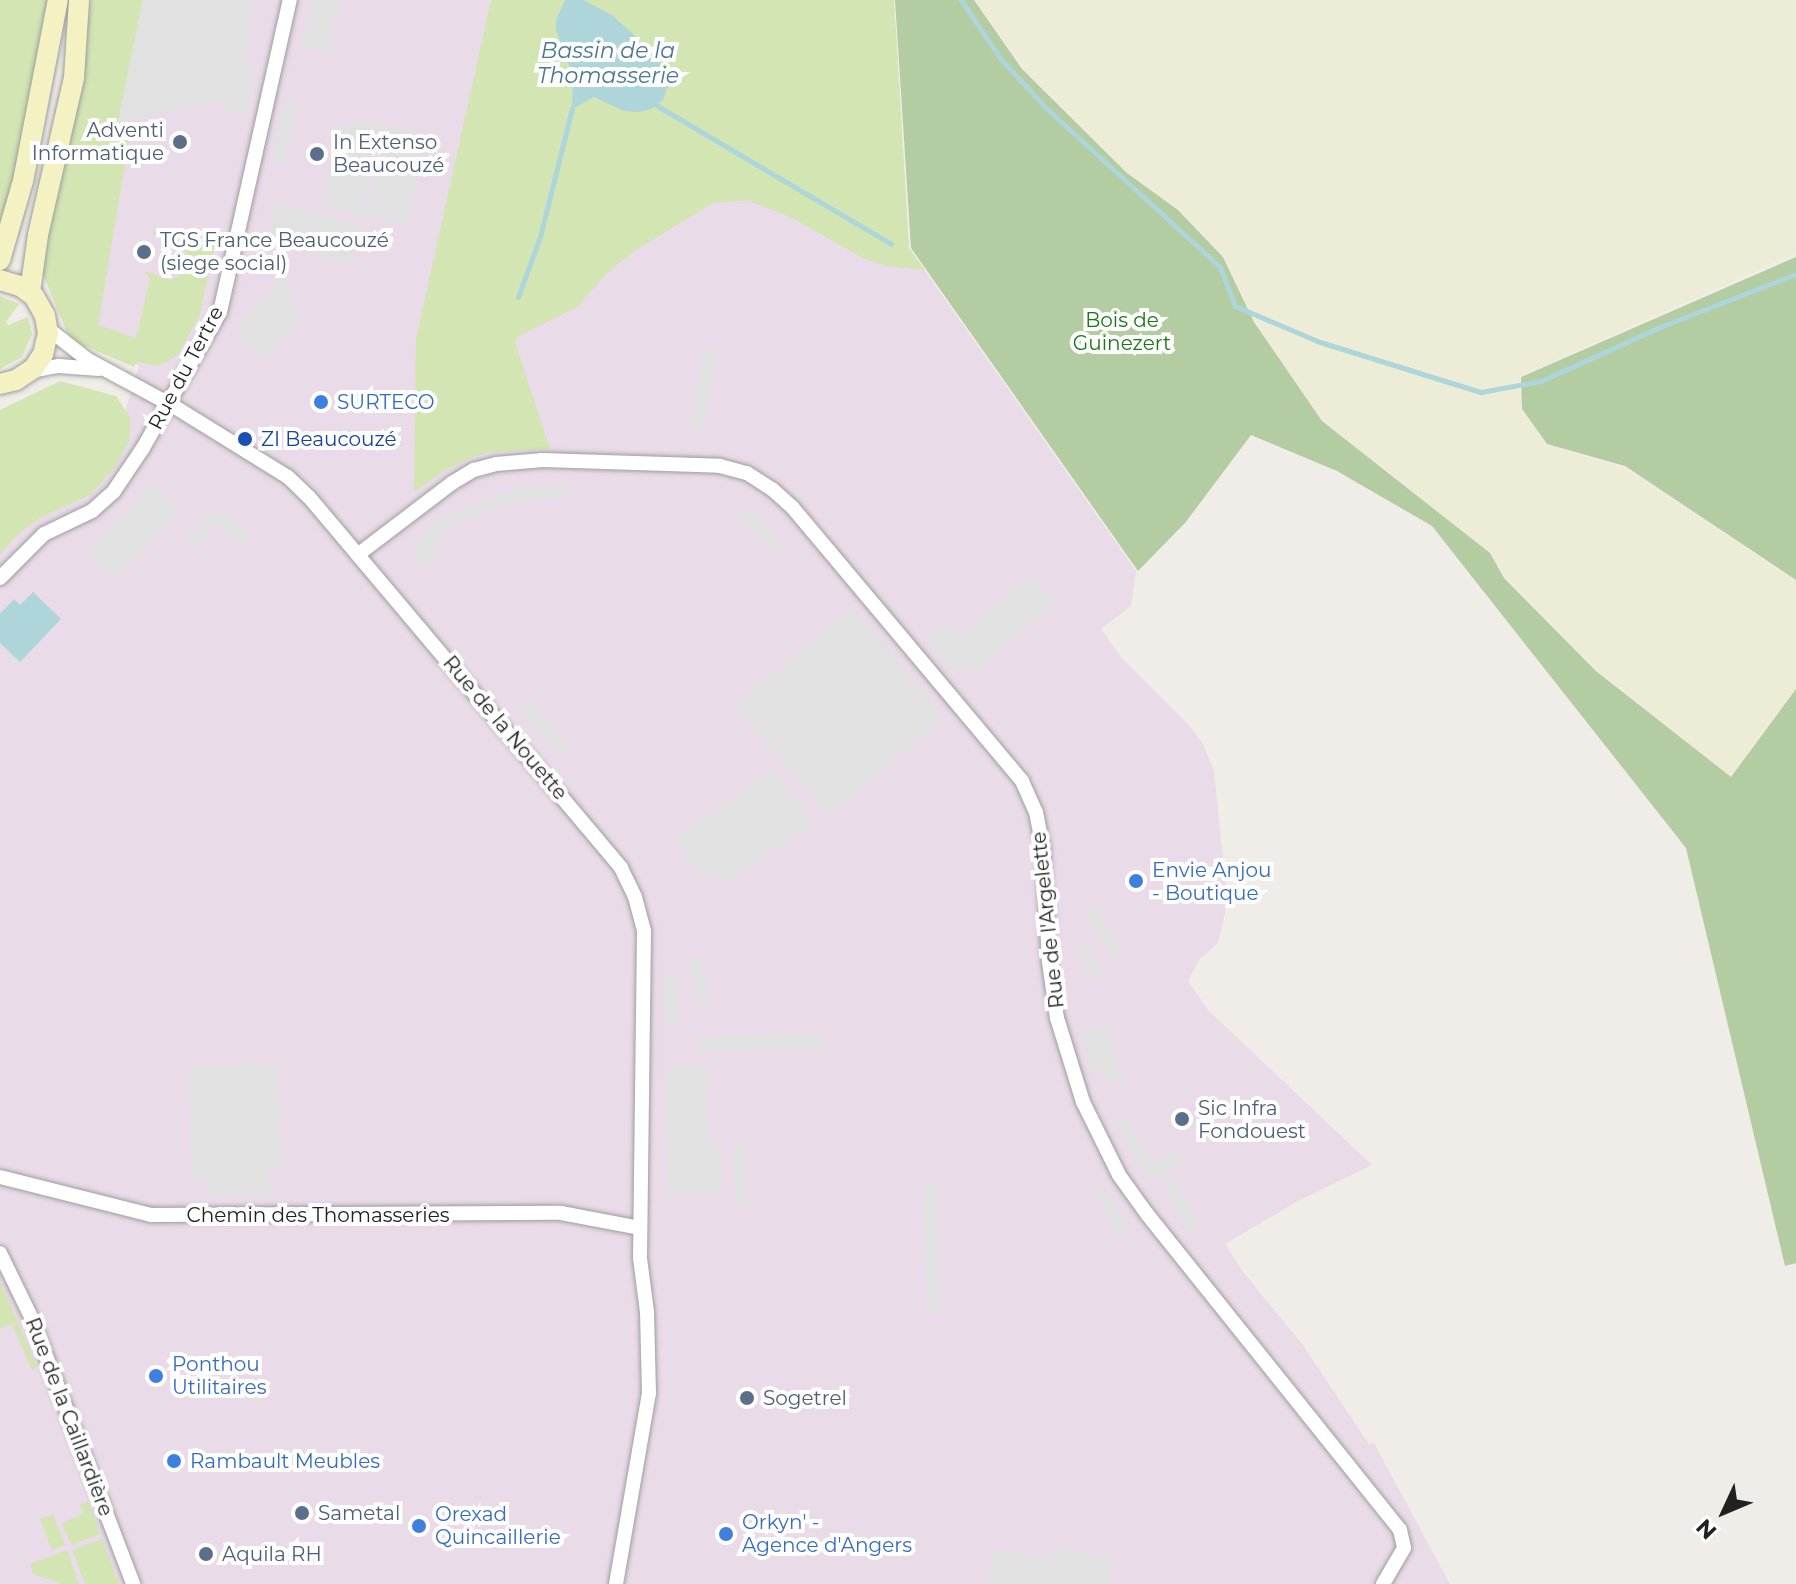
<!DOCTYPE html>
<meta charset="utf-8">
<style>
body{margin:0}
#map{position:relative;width:1796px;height:1584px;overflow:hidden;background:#f0ede8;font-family:Montserrat,sans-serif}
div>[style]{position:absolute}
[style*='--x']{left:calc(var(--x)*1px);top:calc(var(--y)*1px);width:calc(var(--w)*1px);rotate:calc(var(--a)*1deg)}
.industrial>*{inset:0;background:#e9dbe8}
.farmland>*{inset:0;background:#edecd6}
.grass>*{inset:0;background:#d2e5b3}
.forest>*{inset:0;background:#b3cca1}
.parking>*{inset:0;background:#e1e1e1}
.water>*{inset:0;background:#add5da}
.stream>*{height:5px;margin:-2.5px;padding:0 2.5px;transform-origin:2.5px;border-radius:2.5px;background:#add5da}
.roads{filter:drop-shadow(0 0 2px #9e9e9e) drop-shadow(0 0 2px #9e9e9e)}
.minor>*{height:14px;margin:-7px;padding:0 7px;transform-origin:7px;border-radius:7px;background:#fff}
.secondary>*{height:20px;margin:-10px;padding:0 10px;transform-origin:10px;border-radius:10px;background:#f4f1c2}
.dots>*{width:22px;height:22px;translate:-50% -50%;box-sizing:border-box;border:4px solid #fff;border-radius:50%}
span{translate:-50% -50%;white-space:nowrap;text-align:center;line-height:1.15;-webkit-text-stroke:8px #fff;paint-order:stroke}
.service-label{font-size:20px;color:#4e5e75}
.right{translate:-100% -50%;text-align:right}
.left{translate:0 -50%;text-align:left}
.park-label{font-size:20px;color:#1a7716}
.street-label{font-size:20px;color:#212121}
.shop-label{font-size:20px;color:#366cbe}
.transit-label{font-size:20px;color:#164399}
.water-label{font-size:22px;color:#4b7792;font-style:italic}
.north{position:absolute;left:1684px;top:1472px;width:80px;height:80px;-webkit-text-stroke:6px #fff;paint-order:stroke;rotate:226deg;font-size:22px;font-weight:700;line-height:32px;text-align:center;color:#212121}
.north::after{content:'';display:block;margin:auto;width:28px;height:36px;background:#212121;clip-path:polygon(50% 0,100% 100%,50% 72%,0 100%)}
</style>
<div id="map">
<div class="industrial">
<i style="clip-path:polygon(129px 0,894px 0,909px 248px,1136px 571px,1131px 606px,1101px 629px,1122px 658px,1189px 725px,1203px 744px,1214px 771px,1226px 886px,1225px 913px,1218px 943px,1199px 960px,1188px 981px,1209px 1011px,1372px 1165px,1296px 1202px,1225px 1244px,1244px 1273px,1303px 1345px,1369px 1444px,1374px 1443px,1450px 1584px,0 1584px,0 546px,16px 527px,104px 479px,139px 366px,89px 332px)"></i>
</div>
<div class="farmland">
<i style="clip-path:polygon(975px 0,1796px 0,1796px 253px,1520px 376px,1521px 409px,1547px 445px,1622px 467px,1796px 581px,1796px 688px,1731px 777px,1597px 670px,1505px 577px,1491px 553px,1322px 420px,1255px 322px,1224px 256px,1178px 210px,1127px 172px,1023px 68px)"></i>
</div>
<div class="grass">
<i style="clip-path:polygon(0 0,48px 0,30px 108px,0 238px)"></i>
<i style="clip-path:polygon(91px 0,143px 0,118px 121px,126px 123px,130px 134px,98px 325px,136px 338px,150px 279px,145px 271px,171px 280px,187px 271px,189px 258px,184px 248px,169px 237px,153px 235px,153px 231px,215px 243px,200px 314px,178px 355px,158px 366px,137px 362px,134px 367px,76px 342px,66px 330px,42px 272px,48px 240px,43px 237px,81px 65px)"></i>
<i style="clip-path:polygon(491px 0,894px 0,909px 248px,925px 270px,886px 266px,865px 259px,792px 218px,747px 200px,713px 203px,633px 252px,606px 274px,577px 307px,518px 336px,515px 342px,550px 449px,493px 452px,473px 457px,447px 469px,414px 492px,416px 339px)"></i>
<i style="clip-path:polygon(0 296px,19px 304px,6px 322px,8px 325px,28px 317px,32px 334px,22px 357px,0 369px)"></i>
<i style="clip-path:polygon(60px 381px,116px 396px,130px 417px,130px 440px,115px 467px,90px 495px,38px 519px,16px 536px,0 555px,0 410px)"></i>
<i style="clip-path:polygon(0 1281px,37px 1367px,32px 1370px,12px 1324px,0 1328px)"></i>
<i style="clip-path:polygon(88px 1501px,100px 1534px,71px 1545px,62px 1523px,83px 1514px,80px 1504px)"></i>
<i style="clip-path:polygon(53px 1515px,65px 1545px,52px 1550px,40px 1519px)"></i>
<i style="clip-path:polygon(102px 1539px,119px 1584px,85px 1584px,72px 1550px)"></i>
<i style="clip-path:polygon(67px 1550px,79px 1584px,62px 1584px,33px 1574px,30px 1564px)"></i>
</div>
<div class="forest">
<i style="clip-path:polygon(895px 0,974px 0,1022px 69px,1127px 173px,1178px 210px,1223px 257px,1254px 322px,1322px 421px,1490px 553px,1504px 578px,1596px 671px,1731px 777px,1796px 689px,1796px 1263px,1785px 1266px,1686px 848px,1432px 526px,1337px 471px,1251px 435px,1185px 523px,1138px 571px,911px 248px)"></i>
<i style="clip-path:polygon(1796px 257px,1796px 580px,1625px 466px,1547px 444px,1522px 409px,1521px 377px)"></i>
</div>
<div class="parking">
<i style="clip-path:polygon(143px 0,255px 0,243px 61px,256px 63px,246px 115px,233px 112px,218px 101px,118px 122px)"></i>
<i style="clip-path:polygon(313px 0,341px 0,328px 54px,301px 47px)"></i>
<i style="clip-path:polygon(284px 104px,298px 107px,284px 164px,271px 161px)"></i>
<i style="clip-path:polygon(355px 120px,381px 125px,364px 202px,369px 204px,388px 125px,427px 134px,407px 226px,323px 207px,341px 124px,353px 127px)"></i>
<i style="clip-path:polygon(276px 203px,363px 226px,352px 265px,266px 242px)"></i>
<i style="clip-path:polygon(284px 277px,293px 286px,292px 311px,302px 320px,262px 358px,242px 340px,245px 336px,236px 327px)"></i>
<i style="clip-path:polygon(704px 350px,718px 352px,703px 429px,690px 426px)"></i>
<i style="clip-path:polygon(153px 483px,182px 510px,116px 579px,88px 552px)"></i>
<i style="clip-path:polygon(567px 486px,567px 497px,521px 500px,449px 526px,439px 538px,434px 567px,417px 561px,415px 551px,426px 531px,444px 516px,523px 487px)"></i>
<i style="clip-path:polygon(748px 507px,782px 545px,773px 553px,739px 514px)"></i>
<i style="clip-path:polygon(225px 513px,250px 536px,240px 546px,218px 525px,195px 548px,186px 539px,209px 515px)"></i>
<i style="clip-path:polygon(1032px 574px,1056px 603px,972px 674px,965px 666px,955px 674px,926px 641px,948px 622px,961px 636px)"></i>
<i style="clip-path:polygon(852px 608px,938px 708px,935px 711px,941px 720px,830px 815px,738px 711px,737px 704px)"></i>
<i style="clip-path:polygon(528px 698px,571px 750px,561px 758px,518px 706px)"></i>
<i style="clip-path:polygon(775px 770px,813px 824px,727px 882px,719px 883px,713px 874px,703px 880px,675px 839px)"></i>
<i style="clip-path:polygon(1095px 905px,1125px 953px,1114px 960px,1084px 912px)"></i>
<i style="clip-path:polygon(1084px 941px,1104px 974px,1094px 981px,1074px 948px)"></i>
<i style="clip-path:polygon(699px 957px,710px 1000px,698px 1003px,687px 960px)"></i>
<i style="clip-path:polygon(676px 974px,680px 1022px,666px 1023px,662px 975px)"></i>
<i style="clip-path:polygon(1106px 1025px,1125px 1080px,1108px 1085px,1102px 1071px,1092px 1073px,1081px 1031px)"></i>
<i style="clip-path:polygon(824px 1034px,824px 1049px,699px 1051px,699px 1037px)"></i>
<i style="clip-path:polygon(278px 1064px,281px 1165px,271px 1165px,271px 1195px,207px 1197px,207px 1181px,192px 1181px,189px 1066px)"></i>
<i style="clip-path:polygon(707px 1067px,708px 1143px,720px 1143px,721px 1193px,668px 1194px,666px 1067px)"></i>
<i style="clip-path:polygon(1125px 1115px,1153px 1163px,1177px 1149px,1184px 1161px,1150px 1181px,1115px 1121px)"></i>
<i style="clip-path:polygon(733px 1143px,745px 1143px,746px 1205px,735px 1206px)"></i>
<i style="clip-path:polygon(1172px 1176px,1200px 1225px,1190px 1231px,1161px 1181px)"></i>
<i style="clip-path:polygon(937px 1183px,940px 1314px,927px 1314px,924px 1184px)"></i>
<i style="clip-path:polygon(1106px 1189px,1129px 1230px,1119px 1237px,1095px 1194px)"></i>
<i style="clip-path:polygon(1055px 1548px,1113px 1558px,1109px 1584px,988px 1584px,994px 1549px,1053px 1559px)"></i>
</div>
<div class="water">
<i style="clip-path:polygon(565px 0,584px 0,613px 16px,636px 37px,665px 68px,670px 79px,663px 100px,651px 109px,639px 112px,624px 111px,594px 97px,572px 109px,573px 77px,556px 30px,556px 20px)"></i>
<i style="clip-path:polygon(33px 592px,61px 619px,20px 662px,0 643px,0 614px,14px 599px,20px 605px)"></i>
</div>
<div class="stream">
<i style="--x:961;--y:0;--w:71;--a:55.9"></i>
<i style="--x:1001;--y:59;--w:65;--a:47.5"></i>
<i style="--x:1045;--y:107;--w:237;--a:42.4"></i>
<i style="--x:1220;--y:267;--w:42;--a:69"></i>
<i style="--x:1235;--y:306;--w:92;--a:23"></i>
<i style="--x:1320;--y:342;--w:169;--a:17.3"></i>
<i style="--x:1481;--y:392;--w:61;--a:-10.4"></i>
<i style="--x:1541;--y:381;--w:131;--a:-24.4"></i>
<i style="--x:1660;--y:327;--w:146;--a:-21.3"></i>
<i style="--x:656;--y:105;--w:273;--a:30.6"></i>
<i style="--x:518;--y:297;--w:64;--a:-69.9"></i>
<i style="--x:540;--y:237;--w:132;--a:-76"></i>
</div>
<div class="roads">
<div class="minor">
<i style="--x:47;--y:328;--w:52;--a:38"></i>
<i style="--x:88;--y:360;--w:99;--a:28.4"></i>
<i style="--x:175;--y:407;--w:133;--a:31.8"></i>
<i style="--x:288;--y:477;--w:29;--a:44"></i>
<i style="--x:309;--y:497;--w:485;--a:49.9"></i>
<i style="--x:621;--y:868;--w:32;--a:64"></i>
<i style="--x:635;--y:897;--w:35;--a:75"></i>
<i style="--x:644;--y:931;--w:327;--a:90.7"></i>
<i style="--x:640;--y:1258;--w:54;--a:82.6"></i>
<i style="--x:647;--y:1312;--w:81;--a:88.6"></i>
<i style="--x:649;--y:1393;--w:194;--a:99.8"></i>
<i style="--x:30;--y:371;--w:29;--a:-10"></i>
<i style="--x:59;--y:366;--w:40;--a:4.3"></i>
<i style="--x:360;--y:553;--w:116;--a:-37.3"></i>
<i style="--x:452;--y:483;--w:26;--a:-31"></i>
<i style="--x:474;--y:470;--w:23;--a:-15"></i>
<i style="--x:496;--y:464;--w:47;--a:-4.9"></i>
<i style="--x:543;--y:460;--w:177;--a:1.9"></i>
<i style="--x:720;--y:466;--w:28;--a:15"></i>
<i style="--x:747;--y:473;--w:30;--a:33"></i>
<i style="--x:772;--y:489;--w:28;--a:42"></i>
<i style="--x:793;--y:508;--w:356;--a:50"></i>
<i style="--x:1022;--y:781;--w:34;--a:66"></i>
<i style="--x:1036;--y:812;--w:37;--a:79"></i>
<i style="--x:1043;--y:848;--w:114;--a:87"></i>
<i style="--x:1049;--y:962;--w:57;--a:81.9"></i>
<i style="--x:1057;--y:1018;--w:88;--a:72.8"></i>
<i style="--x:1083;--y:1102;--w:81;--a:63.7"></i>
<i style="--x:1119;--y:1175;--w:48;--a:54.3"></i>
<i style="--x:1147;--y:1214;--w:405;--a:51.3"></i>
<i style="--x:1400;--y:1530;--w:18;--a:77"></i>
<i style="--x:1404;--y:1548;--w:42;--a:120.3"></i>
<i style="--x:0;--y:578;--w:62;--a:-45"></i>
<i style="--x:44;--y:534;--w:53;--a:-25.6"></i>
<i style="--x:92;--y:511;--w:30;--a:-42"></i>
<i style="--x:114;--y:491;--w:52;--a:-56"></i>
<i style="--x:143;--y:448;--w:156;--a:-60.5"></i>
<i style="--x:220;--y:312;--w:320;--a:-77.4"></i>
<i style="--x:0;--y:1177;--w:156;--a:14.1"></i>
<i style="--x:151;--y:1215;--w:410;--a:-0.3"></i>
<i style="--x:561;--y:1213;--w:80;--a:10.8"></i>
<i style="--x:0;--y:1253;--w:73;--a:64.1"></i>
<i style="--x:32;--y:1319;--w:284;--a:69.1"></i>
</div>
<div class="secondary">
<i style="--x:0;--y:260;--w:82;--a:-73.8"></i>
<i style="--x:23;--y:181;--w:184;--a:-79.1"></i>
<i style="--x:0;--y:280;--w:21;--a:17"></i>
<i style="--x:20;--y:286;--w:17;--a:36"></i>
<i style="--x:34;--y:296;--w:23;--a:61"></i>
<i style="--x:45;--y:316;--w:17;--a:80"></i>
<i style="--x:48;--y:333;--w:22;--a:103"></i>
<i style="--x:43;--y:354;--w:17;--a:123"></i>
<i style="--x:34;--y:368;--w:22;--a:146"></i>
<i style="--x:16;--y:380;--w:16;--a:166"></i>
<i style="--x:30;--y:292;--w:58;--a:-82"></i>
<i style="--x:38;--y:235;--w:161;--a:-77.1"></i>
<i style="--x:74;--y:78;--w:78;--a:-86.3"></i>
</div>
</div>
<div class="dots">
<i style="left:180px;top:142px;background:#5c6f8a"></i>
<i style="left:317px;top:154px;background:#5c6f8a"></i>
<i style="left:144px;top:252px;background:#5c6f8a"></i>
<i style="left:321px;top:402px;background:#3f7fe0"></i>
<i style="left:245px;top:439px;background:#1a4fb4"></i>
<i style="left:1136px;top:881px;background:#3f7fe0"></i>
<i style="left:1182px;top:1119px;background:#5c6f8a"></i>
<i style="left:156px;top:1376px;background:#3f7fe0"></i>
<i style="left:747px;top:1398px;background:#5c6f8a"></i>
<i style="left:174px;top:1461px;background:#3f7fe0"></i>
<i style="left:302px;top:1513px;background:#5c6f8a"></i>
<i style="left:419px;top:1526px;background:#3f7fe0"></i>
<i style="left:726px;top:1534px;background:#3f7fe0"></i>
<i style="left:206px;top:1554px;background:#5c6f8a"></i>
</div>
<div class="service-label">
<span class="right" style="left:164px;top:142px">Adventi<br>Informatique</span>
<span class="left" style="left:333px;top:154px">In Extenso<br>Beaucouzé</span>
<span class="left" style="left:160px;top:252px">TGS France Beaucouzé<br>(siege social)</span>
<span class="left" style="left:1198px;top:1120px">Sic Infra<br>Fondouest</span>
<span class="left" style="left:763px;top:1398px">Sogetrel</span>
<span class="left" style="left:318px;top:1513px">Sametal</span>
<span class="left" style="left:222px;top:1554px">Aquila RH</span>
</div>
<div class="park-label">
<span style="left:1122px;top:332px">Bois de<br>Guinezert</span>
</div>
<div class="street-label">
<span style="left:186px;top:368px;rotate:-62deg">Rue du Tertre</span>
<span style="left:505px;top:728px;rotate:50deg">Rue de la Nouette</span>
<span style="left:1048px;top:920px;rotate:-96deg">Rue de l'Argelette</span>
<span style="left:318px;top:1215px">Chemin des Thomasseries</span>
<span style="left:69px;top:1417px;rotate:69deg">Rue de la Caillardière</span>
</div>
<div class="shop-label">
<span class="left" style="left:337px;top:402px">SURTECO</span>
<span class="left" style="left:1152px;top:882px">Envie Anjou<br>- Boutique</span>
<span class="left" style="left:172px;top:1376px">Ponthou<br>Utilitaires</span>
<span class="left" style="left:190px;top:1461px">Rambault Meubles</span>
<span class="left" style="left:435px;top:1526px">Orexad<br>Quincaillerie</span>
<span class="left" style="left:742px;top:1534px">Orkyn' -<br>Agence d'Angers</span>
</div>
<div class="transit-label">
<span class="left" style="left:261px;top:439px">ZI Beaucouzé</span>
</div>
<div class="water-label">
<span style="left:608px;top:63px">Bassin de la<br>Thomasserie</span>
</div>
<div class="north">N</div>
</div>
